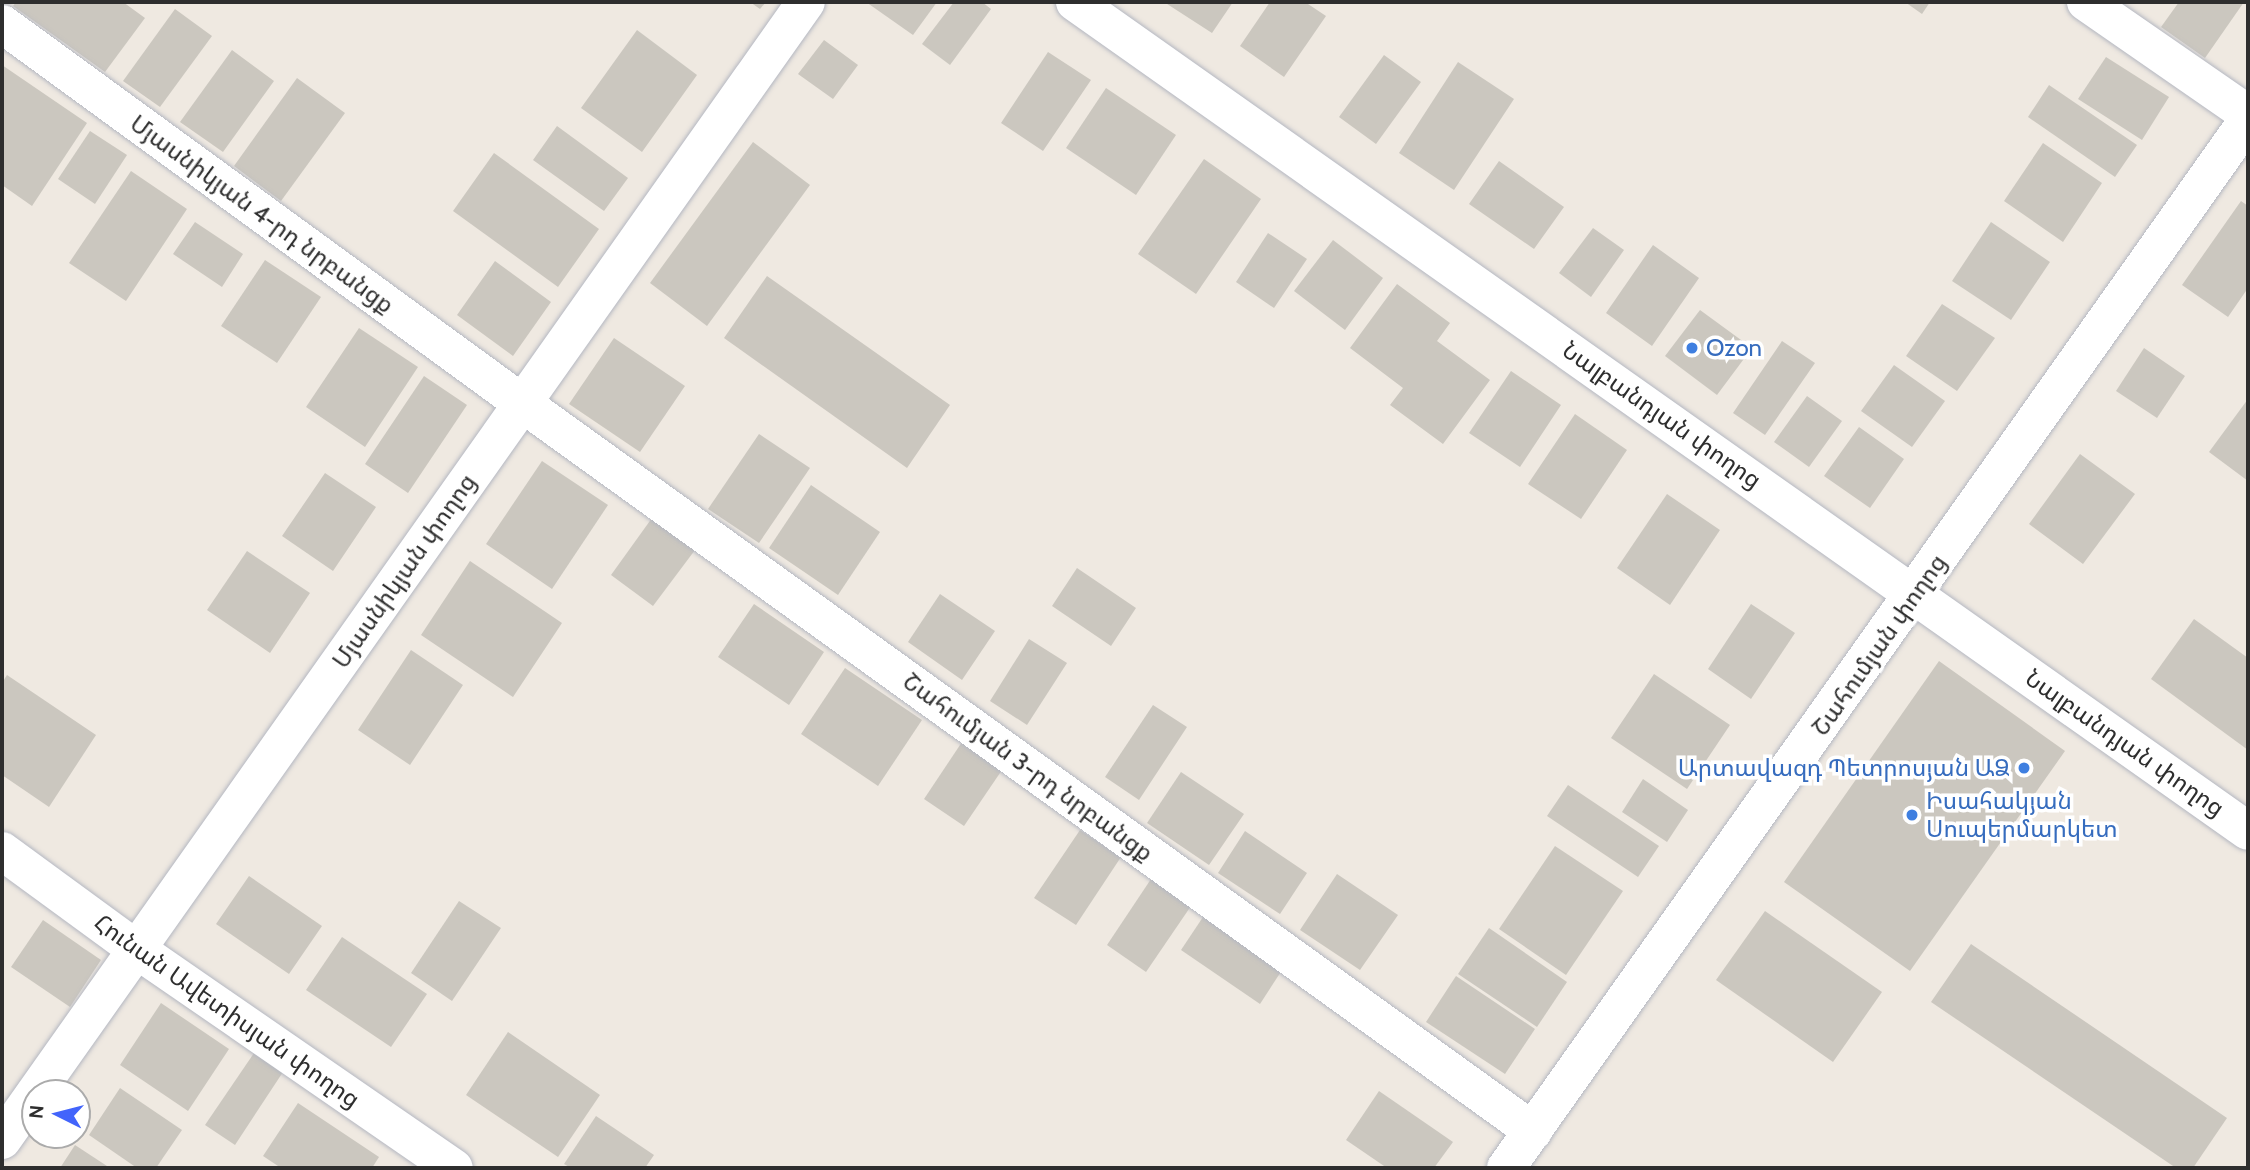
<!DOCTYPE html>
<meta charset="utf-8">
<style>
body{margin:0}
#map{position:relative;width:2250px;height:1170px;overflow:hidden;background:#efe9e1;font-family:Cabin,"Noto Sans Armenian",sans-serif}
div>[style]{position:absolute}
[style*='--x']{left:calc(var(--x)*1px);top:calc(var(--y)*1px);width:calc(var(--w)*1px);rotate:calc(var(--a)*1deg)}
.building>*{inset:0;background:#cbc7bf}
.roads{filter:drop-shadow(0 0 2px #b4b7c1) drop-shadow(0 0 2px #b4b7c1)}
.minor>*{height:38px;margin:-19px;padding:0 19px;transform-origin:19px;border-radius:19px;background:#fff}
.dots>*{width:19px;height:19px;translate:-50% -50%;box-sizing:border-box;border:4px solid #fff;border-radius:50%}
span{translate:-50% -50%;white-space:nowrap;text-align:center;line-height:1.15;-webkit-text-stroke:7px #fff;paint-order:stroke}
.street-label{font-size:24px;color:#2e2e2e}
.shop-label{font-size:24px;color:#366cbe}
.left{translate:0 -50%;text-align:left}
.right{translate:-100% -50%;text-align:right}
.frame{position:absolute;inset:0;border:4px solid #2e2e2e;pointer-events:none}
.north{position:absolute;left:21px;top:1079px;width:70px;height:70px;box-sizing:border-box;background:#fff;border:2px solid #ababab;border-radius:50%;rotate:276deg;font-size:19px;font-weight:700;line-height:28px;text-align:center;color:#2e2e2e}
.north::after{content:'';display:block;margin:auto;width:24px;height:32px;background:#4264fb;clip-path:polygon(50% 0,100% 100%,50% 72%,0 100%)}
</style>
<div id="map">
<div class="building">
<i style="clip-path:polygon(16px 2px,123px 2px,145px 18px,105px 72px,13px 6px)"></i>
<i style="clip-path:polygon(750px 2px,766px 2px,760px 9px)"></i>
<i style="clip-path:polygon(866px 2px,937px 2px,913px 35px)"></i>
<i style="clip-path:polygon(954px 2px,982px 2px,991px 9px,950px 65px,922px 44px)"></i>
<i style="clip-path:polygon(1164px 2px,1233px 2px,1212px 33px)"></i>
<i style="clip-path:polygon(1270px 2px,1305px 2px,1326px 16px,1284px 77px,1240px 46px)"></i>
<i style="clip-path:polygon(1905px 2px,1930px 2px,1922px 14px)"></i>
<i style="clip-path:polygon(2179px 2px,2244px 2px,2205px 58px,2161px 27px)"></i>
<i style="clip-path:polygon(175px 9px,212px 36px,160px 107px,123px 81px)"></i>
<i style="clip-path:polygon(637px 30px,697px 75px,642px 152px,581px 108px)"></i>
<i style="clip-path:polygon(824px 40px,858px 65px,833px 99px,798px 74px)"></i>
<i style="clip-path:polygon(232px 50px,274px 81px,223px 152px,180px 122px)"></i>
<i style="clip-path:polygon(1048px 52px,1091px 80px,1043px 151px,1001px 123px)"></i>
<i style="clip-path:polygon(1384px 55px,1421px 82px,1376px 144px,1339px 117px)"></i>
<i style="clip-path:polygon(2106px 57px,2169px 97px,2142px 140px,2078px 99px)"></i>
<i style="clip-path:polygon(1458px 62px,1514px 99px,1454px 190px,1399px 153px)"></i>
<i style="clip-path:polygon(2px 65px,87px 123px,32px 206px,2px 185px)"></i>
<i style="clip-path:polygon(297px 78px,345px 113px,281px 201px,234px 166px)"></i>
<i style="clip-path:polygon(2049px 85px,2137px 145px,2115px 177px,2028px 117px)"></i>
<i style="clip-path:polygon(1106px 88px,1176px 135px,1136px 195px,1066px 148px)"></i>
<i style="clip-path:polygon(557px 126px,628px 178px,604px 211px,533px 160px)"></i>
<i style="clip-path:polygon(90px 131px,127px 155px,95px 204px,58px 179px)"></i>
<i style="clip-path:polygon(753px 142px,810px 185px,707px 326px,650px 283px)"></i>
<i style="clip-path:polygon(2043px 143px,2102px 183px,2063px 242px,2004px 201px)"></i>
<i style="clip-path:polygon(494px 153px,599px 229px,558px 287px,453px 211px)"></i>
<i style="clip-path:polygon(1204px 159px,1261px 199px,1196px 294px,1138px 254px)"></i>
<i style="clip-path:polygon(1499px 161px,1564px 207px,1534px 249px,1469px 204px)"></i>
<i style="clip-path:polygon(131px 171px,187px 209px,126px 301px,69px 263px)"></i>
<i style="clip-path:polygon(2241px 201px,2248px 206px,2248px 288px,2228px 317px,2182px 285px)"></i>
<i style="clip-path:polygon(195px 222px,243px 254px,222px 287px,173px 254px)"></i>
<i style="clip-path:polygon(1991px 222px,2050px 262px,2011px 320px,1952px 281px)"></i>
<i style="clip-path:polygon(1593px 228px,1624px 250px,1591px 297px,1559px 273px)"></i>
<i style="clip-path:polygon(1268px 233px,1307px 259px,1274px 308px,1236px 282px)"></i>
<i style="clip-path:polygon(1333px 240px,1383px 278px,1345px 330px,1294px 291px)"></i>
<i style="clip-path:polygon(1653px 245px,1699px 278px,1652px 346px,1606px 313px)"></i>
<i style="clip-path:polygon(265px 260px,321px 297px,277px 363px,221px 326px)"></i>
<i style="clip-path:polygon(495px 261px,551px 302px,513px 356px,457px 315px)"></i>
<i style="clip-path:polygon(767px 276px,950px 405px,907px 468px,724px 338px)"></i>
<i style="clip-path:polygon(1397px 284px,1450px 323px,1437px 341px,1490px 380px,1443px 444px,1390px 405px,1403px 388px,1350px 348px)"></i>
<i style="clip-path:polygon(1942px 304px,1995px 338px,1957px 391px,1906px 356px)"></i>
<i style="clip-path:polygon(1700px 310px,1752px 348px,1717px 395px,1665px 356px)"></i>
<i style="clip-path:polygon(359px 328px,418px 367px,365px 447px,306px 407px)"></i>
<i style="clip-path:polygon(614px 338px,685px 386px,640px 452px,569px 404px)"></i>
<i style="clip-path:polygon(1782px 341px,1815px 363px,1765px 435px,1733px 413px)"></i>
<i style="clip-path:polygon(2144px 348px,2185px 376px,2157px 418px,2116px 391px)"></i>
<i style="clip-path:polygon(1894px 365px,1945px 401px,1912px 447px,1861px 411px)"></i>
<i style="clip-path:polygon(1511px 371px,1561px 405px,1520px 467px,1469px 433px)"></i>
<i style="clip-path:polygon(424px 376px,467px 405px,408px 493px,365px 464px)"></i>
<i style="clip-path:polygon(1807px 396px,1842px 421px,1809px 467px,1774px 442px)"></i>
<i style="clip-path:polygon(2248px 399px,2248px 481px,2209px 452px)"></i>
<i style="clip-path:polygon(1575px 414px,1627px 450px,1581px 519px,1528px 484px)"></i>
<i style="clip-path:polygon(1859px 427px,1904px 459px,1870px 508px,1824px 476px)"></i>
<i style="clip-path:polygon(759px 434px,810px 468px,759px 543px,708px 509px)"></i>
<i style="clip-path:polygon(2080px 454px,2135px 494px,2083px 564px,2029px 524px)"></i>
<i style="clip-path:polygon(542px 461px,608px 505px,552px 589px,486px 544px)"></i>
<i style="clip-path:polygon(325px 473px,376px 507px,333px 571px,282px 536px)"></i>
<i style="clip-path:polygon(811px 485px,880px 532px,838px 595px,769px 548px)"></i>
<i style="clip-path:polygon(1667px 494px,1720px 530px,1670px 605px,1617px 568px)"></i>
<i style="clip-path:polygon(652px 518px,695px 550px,653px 606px,611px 575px)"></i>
<i style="clip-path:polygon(247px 551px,310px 593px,270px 653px,207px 610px)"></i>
<i style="clip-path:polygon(470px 561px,562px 623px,513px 697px,421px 635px)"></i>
<i style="clip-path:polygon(1077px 568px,1136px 608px,1111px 646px,1052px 606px)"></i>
<i style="clip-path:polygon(940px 594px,995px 631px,962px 680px,908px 642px)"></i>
<i style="clip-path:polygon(754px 604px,824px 652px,789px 705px,718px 657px)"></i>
<i style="clip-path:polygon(1751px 604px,1795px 633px,1751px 699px,1708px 669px)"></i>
<i style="clip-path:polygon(2194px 619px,2248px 658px,2248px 750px,2151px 679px)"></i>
<i style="clip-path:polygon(1029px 639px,1067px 663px,1027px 725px,990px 701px)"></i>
<i style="clip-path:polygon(411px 650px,463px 685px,410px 765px,358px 730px)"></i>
<i style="clip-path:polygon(1939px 661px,2065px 751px,1910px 971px,1784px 882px)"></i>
<i style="clip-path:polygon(845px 668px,922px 720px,878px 786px,801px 734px)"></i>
<i style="clip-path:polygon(1654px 674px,1730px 725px,1687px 789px,1611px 738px)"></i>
<i style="clip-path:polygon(7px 675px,96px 735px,49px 807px,2px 775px,2px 683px)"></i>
<i style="clip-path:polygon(1153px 705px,1187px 727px,1139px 800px,1105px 777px)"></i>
<i style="clip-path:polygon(962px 742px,1002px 770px,964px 826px,924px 799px)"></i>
<i style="clip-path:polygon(1181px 772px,1244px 814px,1209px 865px,1147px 823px)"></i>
<i style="clip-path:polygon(1643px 779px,1688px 810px,1667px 842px,1622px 812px)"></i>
<i style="clip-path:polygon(1568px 785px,1659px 846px,1638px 877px,1547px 816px)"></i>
<i style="clip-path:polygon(1080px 830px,1121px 857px,1076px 925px,1034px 898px)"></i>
<i style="clip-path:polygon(1245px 831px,1307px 873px,1280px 914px,1218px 873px)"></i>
<i style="clip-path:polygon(1555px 846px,1623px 891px,1566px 975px,1499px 929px)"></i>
<i style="clip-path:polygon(1337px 874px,1398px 915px,1360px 970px,1300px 930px)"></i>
<i style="clip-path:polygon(249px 876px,322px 926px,289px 974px,216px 924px)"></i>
<i style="clip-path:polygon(1151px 879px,1191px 906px,1146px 972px,1107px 945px)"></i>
<i style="clip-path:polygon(459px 901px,501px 928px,452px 1001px,411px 973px)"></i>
<i style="clip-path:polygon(1207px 911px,1286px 964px,1260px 1004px,1181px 950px)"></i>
<i style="clip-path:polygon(1765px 911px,1882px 992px,1833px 1062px,1716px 980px)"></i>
<i style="clip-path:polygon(43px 920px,101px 960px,70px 1007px,11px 967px)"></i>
<i style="clip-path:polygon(1489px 928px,1567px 982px,1537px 1027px,1458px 974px)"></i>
<i style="clip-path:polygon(342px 937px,427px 994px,391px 1047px,306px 990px)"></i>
<i style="clip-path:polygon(1971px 944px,2227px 1118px,2193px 1168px,2176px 1168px,1931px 1002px)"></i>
<i style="clip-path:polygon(1456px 976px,1535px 1029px,1505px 1074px,1426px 1022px)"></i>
<i style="clip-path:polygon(161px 1003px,229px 1049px,188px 1111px,120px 1065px)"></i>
<i style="clip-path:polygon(508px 1032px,600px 1095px,558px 1157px,466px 1095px)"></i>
<i style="clip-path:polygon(254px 1053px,283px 1072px,235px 1145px,205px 1125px)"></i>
<i style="clip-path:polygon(120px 1088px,182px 1130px,156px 1168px,137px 1168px,89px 1135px)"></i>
<i style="clip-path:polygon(1379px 1091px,1453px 1142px,1434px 1168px,1387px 1168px,1346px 1140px)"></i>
<i style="clip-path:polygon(298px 1103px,379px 1157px,372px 1168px,281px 1168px,263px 1156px)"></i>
<i style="clip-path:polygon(596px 1116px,654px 1155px,645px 1168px,571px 1168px,564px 1164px)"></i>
<i style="clip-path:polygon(75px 1145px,110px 1168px,60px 1168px)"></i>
</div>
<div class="roads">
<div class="minor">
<i style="--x:1075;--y:2;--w:1436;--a:35.25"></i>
<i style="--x:2086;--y:2;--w:197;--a:34.7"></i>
<i style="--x:2;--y:24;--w:643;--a:36.09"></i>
<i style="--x:522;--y:403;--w:1246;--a:35.76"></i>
<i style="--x:2;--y:851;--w:166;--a:36.2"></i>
<i style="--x:136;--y:949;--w:386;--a:34.6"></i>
<i style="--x:2;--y:1140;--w:1393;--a:-54.76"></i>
<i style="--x:1506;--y:1168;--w:1284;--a:-54.7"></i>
</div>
</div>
<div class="dots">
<i style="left:1692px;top:348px;background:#3f7fe0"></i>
<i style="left:2024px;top:768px;background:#3f7fe0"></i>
<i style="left:1912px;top:815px;background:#3f7fe0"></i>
</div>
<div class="street-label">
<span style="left:262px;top:214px;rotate:36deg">Մյասնիկյան 4-րդ նրբանցք</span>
<span style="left:1662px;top:415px;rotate:35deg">Նալբանդյան փողոց</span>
<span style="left:404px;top:571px;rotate:-55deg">Մյասնիկյան փողոց</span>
<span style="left:1879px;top:645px;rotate:-55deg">Շահումյան փողոց</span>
<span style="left:2125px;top:743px;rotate:35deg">Նալբանդյան փողոց</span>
<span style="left:1028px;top:767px;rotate:36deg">Շահումյան 3-րդ նրբանցք</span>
<span style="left:227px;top:1011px;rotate:35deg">Հունան Ավետիսյան փողոց</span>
</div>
<div class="shop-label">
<span class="left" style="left:1706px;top:348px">Ozon</span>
<span class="right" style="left:2010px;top:768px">Արտավազդ Պետրոսյան ԱՁ</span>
<span class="left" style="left:1926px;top:815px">Իսահակյան<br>Սուպերմարկետ</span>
</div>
<div class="frame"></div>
<div class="north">N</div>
</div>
